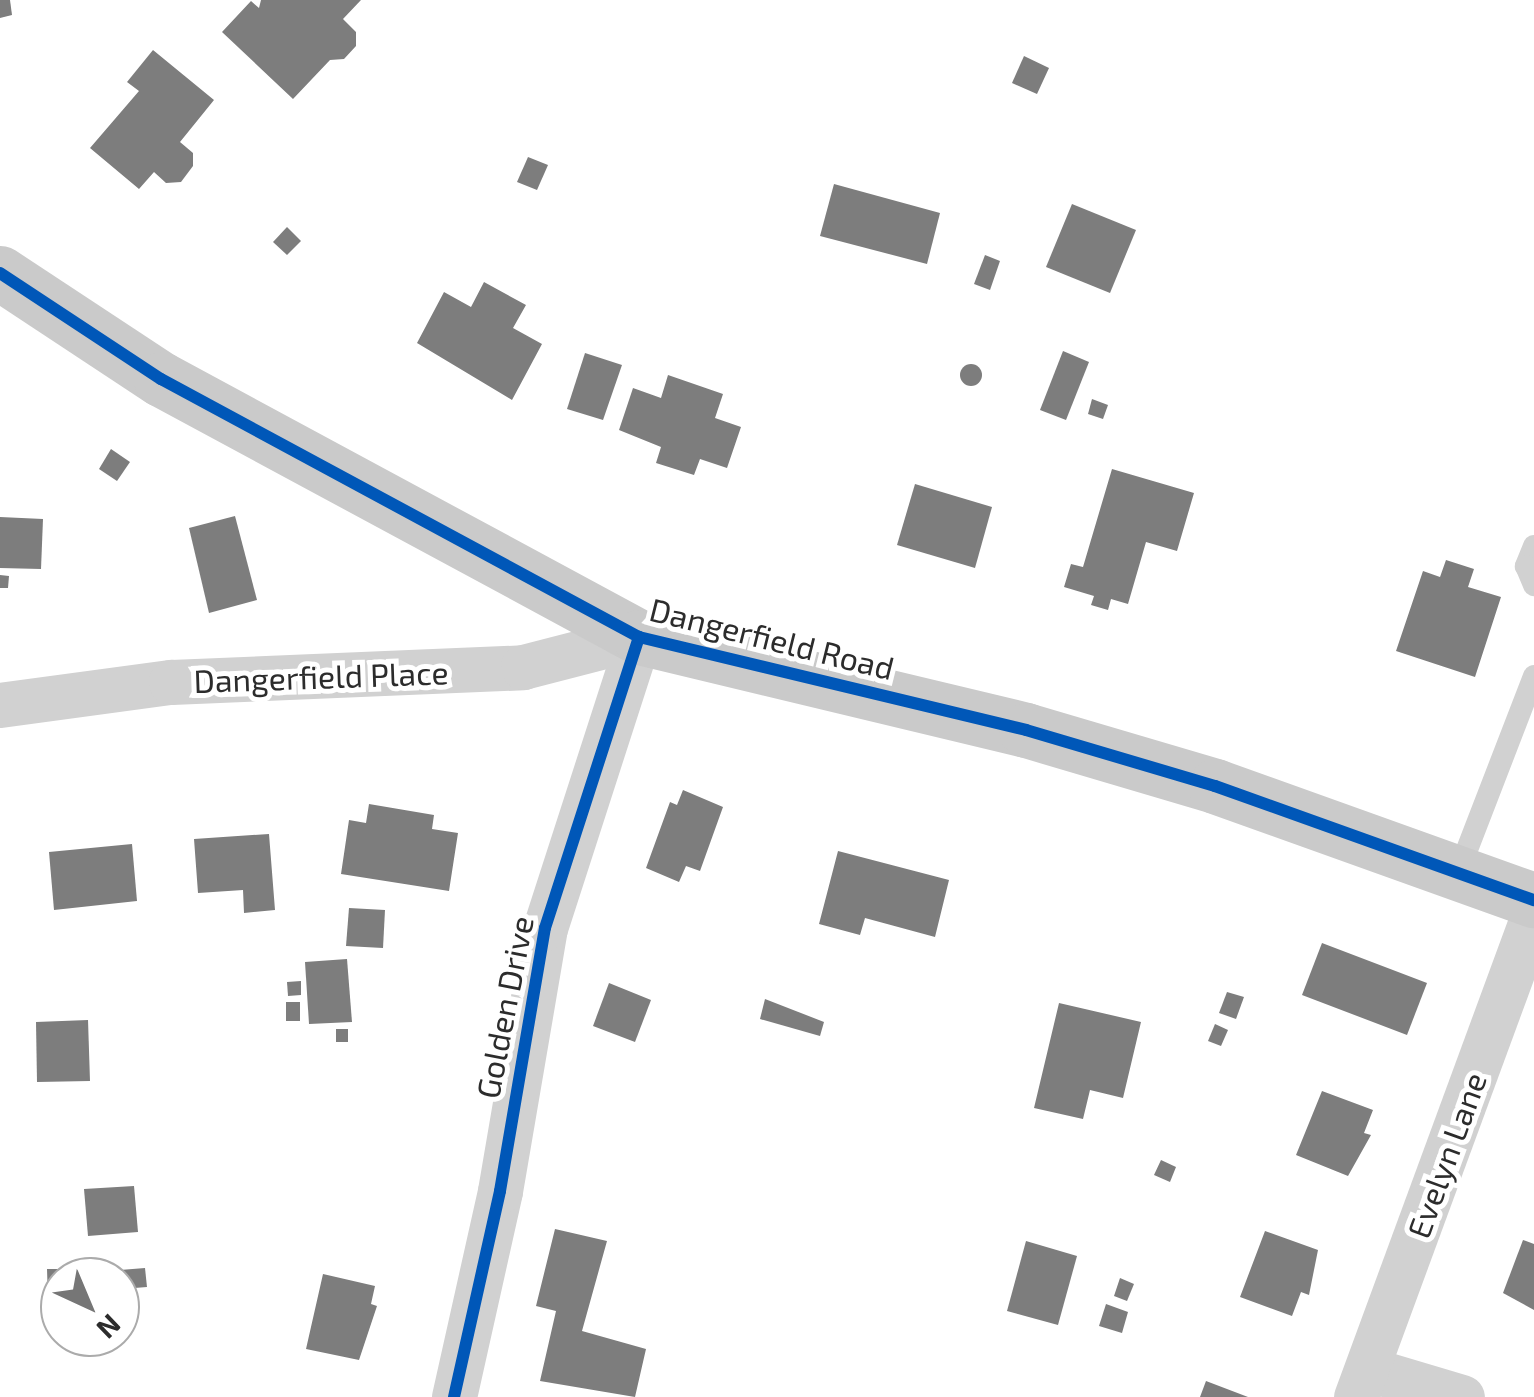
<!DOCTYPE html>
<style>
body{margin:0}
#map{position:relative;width:1534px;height:1397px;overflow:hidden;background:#fff;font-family:"Exo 2",sans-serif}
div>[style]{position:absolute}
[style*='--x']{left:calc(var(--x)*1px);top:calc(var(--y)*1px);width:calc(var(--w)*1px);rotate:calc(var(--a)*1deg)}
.building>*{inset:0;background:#7d7d7d}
.round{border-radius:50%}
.lane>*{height:22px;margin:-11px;padding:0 11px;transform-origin:11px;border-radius:11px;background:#d1d1d1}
.street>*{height:45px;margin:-22.5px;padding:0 22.5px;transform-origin:22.5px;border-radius:22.5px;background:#d1d1d1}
.secondary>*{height:55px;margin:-27.5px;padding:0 27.5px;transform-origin:27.5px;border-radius:27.5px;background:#cacaca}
.cycleway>*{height:12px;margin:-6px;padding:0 6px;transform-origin:6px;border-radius:6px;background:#0057b8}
span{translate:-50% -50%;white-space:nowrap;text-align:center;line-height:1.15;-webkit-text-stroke:10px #fff;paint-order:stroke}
.street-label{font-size:32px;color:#2c2c2c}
.north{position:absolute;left:40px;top:1257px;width:100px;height:100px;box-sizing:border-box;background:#fff;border:2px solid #ababab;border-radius:50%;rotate:136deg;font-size:28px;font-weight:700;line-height:40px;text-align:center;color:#2c2c2c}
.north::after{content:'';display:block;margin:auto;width:35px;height:45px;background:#767676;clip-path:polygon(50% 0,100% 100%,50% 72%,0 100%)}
</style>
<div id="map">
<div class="building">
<i style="clip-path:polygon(0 0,10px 0,12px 15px,0 18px)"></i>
<i style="clip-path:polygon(261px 0,361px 0,343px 19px,356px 32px,356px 46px,344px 59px,330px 60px,293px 99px,222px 32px,251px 1px,259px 8px)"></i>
<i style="clip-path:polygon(153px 50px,214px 100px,180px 142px,193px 153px,193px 166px,181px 182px,166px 183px,154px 172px,139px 189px,90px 148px,139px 91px,127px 82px)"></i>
<i style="clip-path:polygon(1024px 56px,1049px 68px,1037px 94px,1012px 83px)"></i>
<i style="clip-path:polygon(528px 157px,548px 165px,537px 190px,517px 182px)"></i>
<i style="clip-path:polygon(834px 184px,940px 213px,927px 264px,820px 236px)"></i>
<i style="clip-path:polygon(1072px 204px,1136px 230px,1110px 293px,1046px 267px)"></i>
<i style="clip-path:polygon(287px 227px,301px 241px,287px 255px,273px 242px)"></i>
<i style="clip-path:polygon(985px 255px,1000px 261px,990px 290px,974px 284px)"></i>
<i style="clip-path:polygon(484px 282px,526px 305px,513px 328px,542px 344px,512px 400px,417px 343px,444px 292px,471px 307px)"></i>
<i style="clip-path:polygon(1063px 351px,1089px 362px,1066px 420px,1040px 410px)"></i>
<i style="clip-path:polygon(585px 353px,622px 365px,603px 420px,567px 409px)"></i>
<i class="round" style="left:960px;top:364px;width:22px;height:22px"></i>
<i style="clip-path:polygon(668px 375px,723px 394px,715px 418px,741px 427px,727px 468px,700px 459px,694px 475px,656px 463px,661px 447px,619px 430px,633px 388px,661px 398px)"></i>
<i style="clip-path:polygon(1092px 399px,1108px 405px,1103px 419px,1088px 414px)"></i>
<i style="clip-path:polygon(111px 449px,130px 462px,117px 481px,99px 469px)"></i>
<i style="clip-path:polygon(1112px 469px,1194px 493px,1177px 551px,1146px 542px,1128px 604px,1111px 599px,1108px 610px,1091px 605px,1094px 596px,1064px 587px,1071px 564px,1083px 567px)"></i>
<i style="clip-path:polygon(915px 484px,992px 507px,975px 568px,897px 545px)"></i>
<i style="clip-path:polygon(235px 516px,257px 600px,209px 613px,189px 528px)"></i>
<i style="clip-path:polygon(0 517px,43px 519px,41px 569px,0 568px)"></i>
<i style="clip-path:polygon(1446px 560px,1474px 569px,1468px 587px,1501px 597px,1475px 677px,1396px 651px,1423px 571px,1440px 577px)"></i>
<i style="clip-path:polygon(0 575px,9px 576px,8px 588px,0 588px)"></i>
<i style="clip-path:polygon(683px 790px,723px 807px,700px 871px,686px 866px,679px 882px,646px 868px,670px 802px,677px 805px)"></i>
<i style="clip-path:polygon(369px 804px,434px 815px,432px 829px,458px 833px,449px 891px,341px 874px,349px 820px,366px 823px)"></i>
<i style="clip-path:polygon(269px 834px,275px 910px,244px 913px,243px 890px,198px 893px,194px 839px)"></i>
<i style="clip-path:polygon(132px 844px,137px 901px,54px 910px,49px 852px)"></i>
<i style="clip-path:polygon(838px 851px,949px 880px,935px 937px,865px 918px,860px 935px,819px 924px)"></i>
<i style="clip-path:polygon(349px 908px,385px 910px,383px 948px,346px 946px)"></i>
<i style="clip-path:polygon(1322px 943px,1427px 983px,1407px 1035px,1302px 995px)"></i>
<i style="clip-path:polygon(347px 959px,352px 1022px,309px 1024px,305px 962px)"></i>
<i style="clip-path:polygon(301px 981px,301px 995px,288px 996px,287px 982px)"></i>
<i style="clip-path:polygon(609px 983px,651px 1000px,635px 1042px,593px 1026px)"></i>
<i style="clip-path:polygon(1227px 992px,1244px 997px,1236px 1019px,1219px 1013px)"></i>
<i style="clip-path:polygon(765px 999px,824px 1022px,820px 1036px,760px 1019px)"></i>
<i style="clip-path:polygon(286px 1002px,300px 1002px,300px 1021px,286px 1021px)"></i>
<i style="clip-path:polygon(1059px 1003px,1141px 1022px,1123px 1098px,1090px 1090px,1083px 1119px,1034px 1108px)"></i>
<i style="clip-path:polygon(88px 1020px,90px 1081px,37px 1082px,36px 1022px)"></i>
<i style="clip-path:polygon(1215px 1024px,1228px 1030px,1221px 1046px,1208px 1041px)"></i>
<i style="clip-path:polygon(336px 1029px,348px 1029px,348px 1042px,336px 1042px)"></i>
<i style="clip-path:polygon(1322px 1091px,1373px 1110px,1364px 1133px,1371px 1135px,1348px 1176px,1296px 1155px)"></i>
<i style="clip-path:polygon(1161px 1160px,1176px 1167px,1170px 1182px,1154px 1175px)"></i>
<i style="clip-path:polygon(134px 1186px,138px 1232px,88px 1236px,84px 1189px)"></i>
<i style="clip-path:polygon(555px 1229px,607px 1241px,582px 1331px,646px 1349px,635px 1397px,540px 1381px,556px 1311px,536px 1306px)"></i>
<i style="clip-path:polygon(1265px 1231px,1318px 1250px,1309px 1295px,1301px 1292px,1292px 1316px,1240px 1297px)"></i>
<i style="clip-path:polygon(1523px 1240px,1534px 1244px,1534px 1310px,1503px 1293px)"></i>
<i style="clip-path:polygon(1026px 1241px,1077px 1256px,1058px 1325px,1007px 1311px)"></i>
<i style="clip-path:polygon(105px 1264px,106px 1277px,84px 1277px,83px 1266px)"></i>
<i style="clip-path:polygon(145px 1268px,147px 1287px,122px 1289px,120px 1270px)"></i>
<i style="clip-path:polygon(47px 1269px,82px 1269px,82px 1277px,60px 1277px,60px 1301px,48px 1301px)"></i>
<i style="clip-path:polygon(323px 1274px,375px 1286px,371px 1304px,377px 1306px,359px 1360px,306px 1349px)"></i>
<i style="clip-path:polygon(1120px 1278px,1134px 1284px,1127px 1301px,1114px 1296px)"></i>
<i style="clip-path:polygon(1106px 1304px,1128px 1312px,1122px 1333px,1099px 1326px)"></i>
<i style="clip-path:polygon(1206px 1381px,1248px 1397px,1200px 1397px)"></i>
</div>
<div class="lane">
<i style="--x:1534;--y:546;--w:22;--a:112"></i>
<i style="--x:1526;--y:566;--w:21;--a:67"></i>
<i style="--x:1458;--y:873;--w:211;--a:-68.9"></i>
</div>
<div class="street">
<i style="--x:0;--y:705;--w:173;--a:-7.7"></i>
<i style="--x:171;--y:682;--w:352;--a:-2.4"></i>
<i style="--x:523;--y:667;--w:120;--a:-14.5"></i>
<i style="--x:1368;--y:1369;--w:98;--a:16.6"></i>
<i style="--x:454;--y:1397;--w:211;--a:-77.4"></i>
<i style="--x:500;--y:1191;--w:267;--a:-80.3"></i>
<i style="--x:545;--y:928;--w:306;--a:-72.1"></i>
<i style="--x:1356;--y:1397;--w:516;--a:-69.81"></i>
</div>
<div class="secondary">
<i style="--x:0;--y:273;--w:193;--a:33.4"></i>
<i style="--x:161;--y:379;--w:543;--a:28.36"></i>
<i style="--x:639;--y:637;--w:398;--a:13.5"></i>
<i style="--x:1026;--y:730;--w:197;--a:16.5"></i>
<i style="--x:1215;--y:786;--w:339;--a:19.7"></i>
</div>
<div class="cycleway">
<i style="--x:0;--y:273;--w:193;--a:33.4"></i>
<i style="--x:161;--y:379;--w:543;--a:28.36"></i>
<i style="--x:639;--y:637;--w:398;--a:13.5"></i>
<i style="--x:1026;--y:730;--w:197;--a:16.5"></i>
<i style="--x:1215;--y:786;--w:339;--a:19.7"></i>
<i style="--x:454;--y:1397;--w:211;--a:-77.4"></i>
<i style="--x:500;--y:1191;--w:267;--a:-80.3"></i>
<i style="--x:545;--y:928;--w:306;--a:-72.1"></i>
</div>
<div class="street-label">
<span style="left:772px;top:638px;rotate:14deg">Dangerfield Road</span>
<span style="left:321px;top:676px;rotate:-2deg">Dangerfield Place</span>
<span style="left:504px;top:1007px;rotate:-79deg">Golden Drive</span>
<span style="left:1446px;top:1155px;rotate:-70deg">Evelyn Lane</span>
</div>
<div class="north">N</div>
</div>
